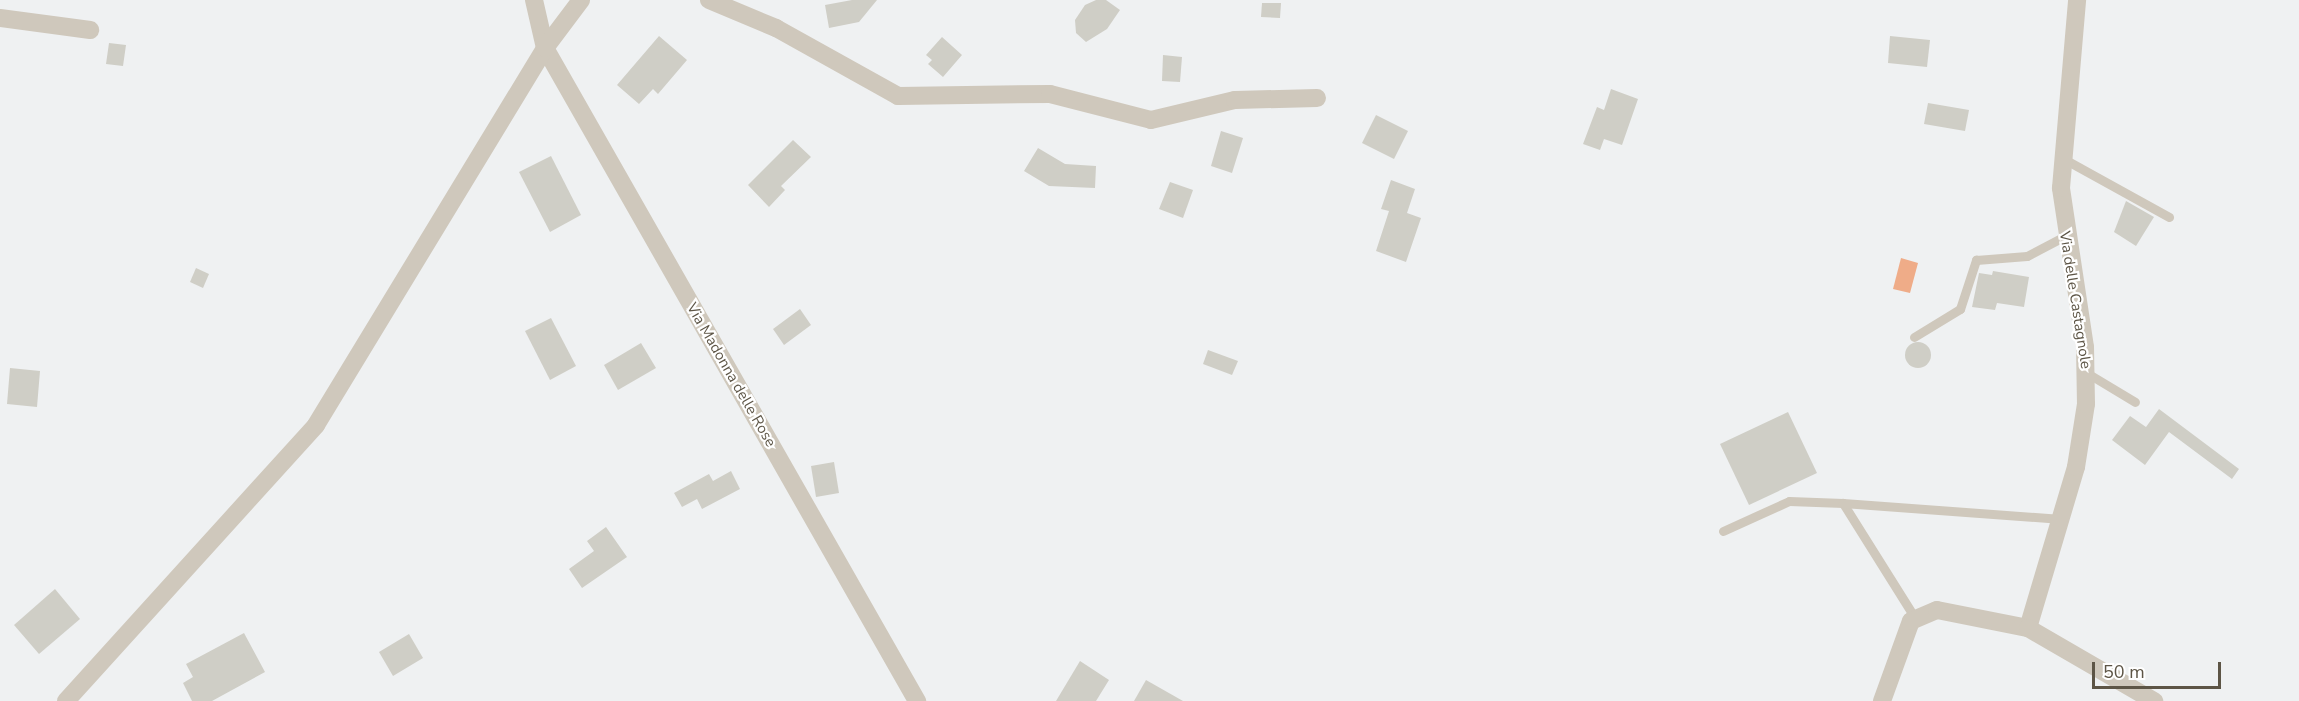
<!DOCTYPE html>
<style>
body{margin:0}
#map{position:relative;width:2299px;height:701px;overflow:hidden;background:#eff1f2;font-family:"Nunito Sans",sans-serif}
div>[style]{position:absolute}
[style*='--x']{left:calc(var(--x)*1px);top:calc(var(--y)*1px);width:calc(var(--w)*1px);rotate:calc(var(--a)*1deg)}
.water>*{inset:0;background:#efac88}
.building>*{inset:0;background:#cfcec6}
.round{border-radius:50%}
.service>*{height:9px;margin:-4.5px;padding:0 4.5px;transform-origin:4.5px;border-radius:4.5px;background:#cfc8bc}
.minor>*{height:18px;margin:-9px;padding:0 9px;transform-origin:9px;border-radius:9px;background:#cfc8bc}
span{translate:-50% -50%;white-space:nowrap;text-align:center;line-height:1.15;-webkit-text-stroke:4.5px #fff;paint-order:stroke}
.street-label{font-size:15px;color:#5d5546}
.scale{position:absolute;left:2092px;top:662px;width:129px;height:27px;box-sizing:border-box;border:3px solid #5d5546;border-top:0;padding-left:8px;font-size:18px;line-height:21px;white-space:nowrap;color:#5d5546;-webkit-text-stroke:4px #fff;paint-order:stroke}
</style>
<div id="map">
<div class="water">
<i style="clip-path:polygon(1901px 258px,1918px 263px,1910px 293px,1893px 289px)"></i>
</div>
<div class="building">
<i style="clip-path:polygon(852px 0,877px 0,859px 22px,829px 28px,825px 5px)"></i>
<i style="clip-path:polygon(1096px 0,1106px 0,1120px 10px,1107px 29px,1086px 42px,1076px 33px,1075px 20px,1085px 5px)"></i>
<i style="clip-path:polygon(1262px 3px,1281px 3px,1280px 18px,1261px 17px)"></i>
<i style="clip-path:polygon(659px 36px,687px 60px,658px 94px,653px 89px,639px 104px,617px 85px)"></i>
<i style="clip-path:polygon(1890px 36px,1930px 40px,1927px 67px,1888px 63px)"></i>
<i style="clip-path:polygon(942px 37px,962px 55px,943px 77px,928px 64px,932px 60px,926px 55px)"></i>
<i style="clip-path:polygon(109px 43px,126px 45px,123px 66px,106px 64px)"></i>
<i style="clip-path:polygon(1163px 55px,1182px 57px,1180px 82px,1162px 81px)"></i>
<i style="clip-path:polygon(1611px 89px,1638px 99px,1622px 145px,1604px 139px,1600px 150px,1583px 144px,1597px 107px,1604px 110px)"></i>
<i style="clip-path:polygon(1928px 103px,1969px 110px,1965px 131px,1924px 124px)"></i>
<i style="clip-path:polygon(1376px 115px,1408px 131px,1394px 159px,1362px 143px)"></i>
<i style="clip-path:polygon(1221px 131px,1243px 138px,1232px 173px,1211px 166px)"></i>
<i style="clip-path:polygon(793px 140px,811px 157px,781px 186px,785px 190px,769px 207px,748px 185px)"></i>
<i style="clip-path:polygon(1038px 148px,1065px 164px,1096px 166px,1095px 188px,1049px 186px,1024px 171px)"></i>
<i style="clip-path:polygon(551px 156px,581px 215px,550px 232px,519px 172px)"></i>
<i style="clip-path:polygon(1391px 180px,1415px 189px,1407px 213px,1421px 218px,1406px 262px,1376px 251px,1389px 211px,1381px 209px)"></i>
<i style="clip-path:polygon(1170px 182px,1193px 190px,1183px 218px,1159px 209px)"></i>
<i style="clip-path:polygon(2126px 201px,2154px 217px,2136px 246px,2114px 232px)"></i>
<i style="clip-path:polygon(196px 268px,209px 274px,203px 288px,190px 282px)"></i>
<i style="clip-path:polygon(1993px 271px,2029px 277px,2024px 307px,1997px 303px,1995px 310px,1972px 307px,1979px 273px,1992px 275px)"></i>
<i style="clip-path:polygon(800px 309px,811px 325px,784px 345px,773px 329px)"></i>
<i style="clip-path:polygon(551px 318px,576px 366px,550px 380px,525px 331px)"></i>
<i class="round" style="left:1905px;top:342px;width:26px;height:26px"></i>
<i style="clip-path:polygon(641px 343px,656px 368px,618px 390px,604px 365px)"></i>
<i style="clip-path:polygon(1208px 350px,1238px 361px,1232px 375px,1203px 364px)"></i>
<i style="clip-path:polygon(10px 368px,40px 371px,37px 407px,7px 404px)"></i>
<i style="clip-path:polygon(2159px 409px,2239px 469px,2232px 479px,2169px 432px,2145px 465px,2112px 440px,2130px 416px,2146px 427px)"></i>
<i style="clip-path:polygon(1788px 412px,1817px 473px,1749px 505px,1720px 444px)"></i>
<i style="clip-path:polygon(834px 462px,839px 493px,816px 497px,811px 466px)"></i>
<i style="clip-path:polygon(731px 471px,740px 489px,702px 509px,697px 499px,682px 507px,674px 493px,709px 474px,713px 481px)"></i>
<i style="clip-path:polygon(606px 527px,627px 557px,582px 588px,569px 569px,594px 551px,587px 541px)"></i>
<i style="clip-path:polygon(55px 589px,80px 619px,39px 654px,14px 625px)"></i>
<i style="clip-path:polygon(244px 633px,265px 672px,212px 701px,192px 701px,183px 683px,193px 677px,186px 664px)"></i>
<i style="clip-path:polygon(409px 634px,423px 658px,393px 676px,379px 652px)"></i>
<i style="clip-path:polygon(1080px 661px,1109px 680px,1096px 701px,1056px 701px)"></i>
<i style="clip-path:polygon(1146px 680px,1183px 701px,1134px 701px)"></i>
</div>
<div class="service">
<i style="--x:2064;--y:159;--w:120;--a:28.9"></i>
<i style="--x:1914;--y:337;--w:54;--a:-31.3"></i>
<i style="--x:1960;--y:309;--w:52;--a:-71.9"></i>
<i style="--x:1976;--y:260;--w:51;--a:-4.5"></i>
<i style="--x:2027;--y:256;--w:43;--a:-27.8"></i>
<i style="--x:2087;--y:373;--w:56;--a:31.1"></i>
<i style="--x:1723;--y:531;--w:72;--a:-24.4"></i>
<i style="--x:1789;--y:501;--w:54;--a:2.1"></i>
<i style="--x:1915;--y:618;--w:136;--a:-122.1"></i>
<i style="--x:1843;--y:503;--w:219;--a:4.2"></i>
</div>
<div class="minor">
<i style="--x:534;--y:0;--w:49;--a:77.1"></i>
<i style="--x:545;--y:48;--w:752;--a:60.33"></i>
<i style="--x:709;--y:0;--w:73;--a:22.7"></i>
<i style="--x:776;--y:28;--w:140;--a:29.1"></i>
<i style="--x:898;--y:96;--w:152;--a:-0.8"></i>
<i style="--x:1050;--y:94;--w:104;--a:14.4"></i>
<i style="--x:1151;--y:120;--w:86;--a:-13.4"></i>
<i style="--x:1235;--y:100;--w:82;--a:-1.4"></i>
<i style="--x:0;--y:18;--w:91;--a:7.6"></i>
<i style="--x:2028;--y:628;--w:168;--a:-73.4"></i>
<i style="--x:2076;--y:467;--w:64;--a:-81"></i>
<i style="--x:2086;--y:404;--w:57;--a:-91"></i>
<i style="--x:2085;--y:347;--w:161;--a:-98.6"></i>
<i style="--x:2061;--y:188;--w:189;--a:-85.1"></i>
<i style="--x:66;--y:701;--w:372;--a:-47.8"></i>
<i style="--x:316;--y:425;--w:441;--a:-58.7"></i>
<i style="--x:545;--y:48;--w:60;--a:-53.1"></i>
<i style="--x:1882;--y:701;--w:85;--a:-70.1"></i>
<i style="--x:1911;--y:621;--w:28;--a:-23"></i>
<i style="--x:1937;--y:610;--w:93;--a:11.2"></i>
<i style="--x:2028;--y:628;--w:146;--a:30.1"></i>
</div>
<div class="street-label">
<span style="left:2075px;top:300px;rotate:81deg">Via delle Castagnole</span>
<span style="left:731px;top:375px;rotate:60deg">Via Madonna delle Rose</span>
</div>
<div class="scale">50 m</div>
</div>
